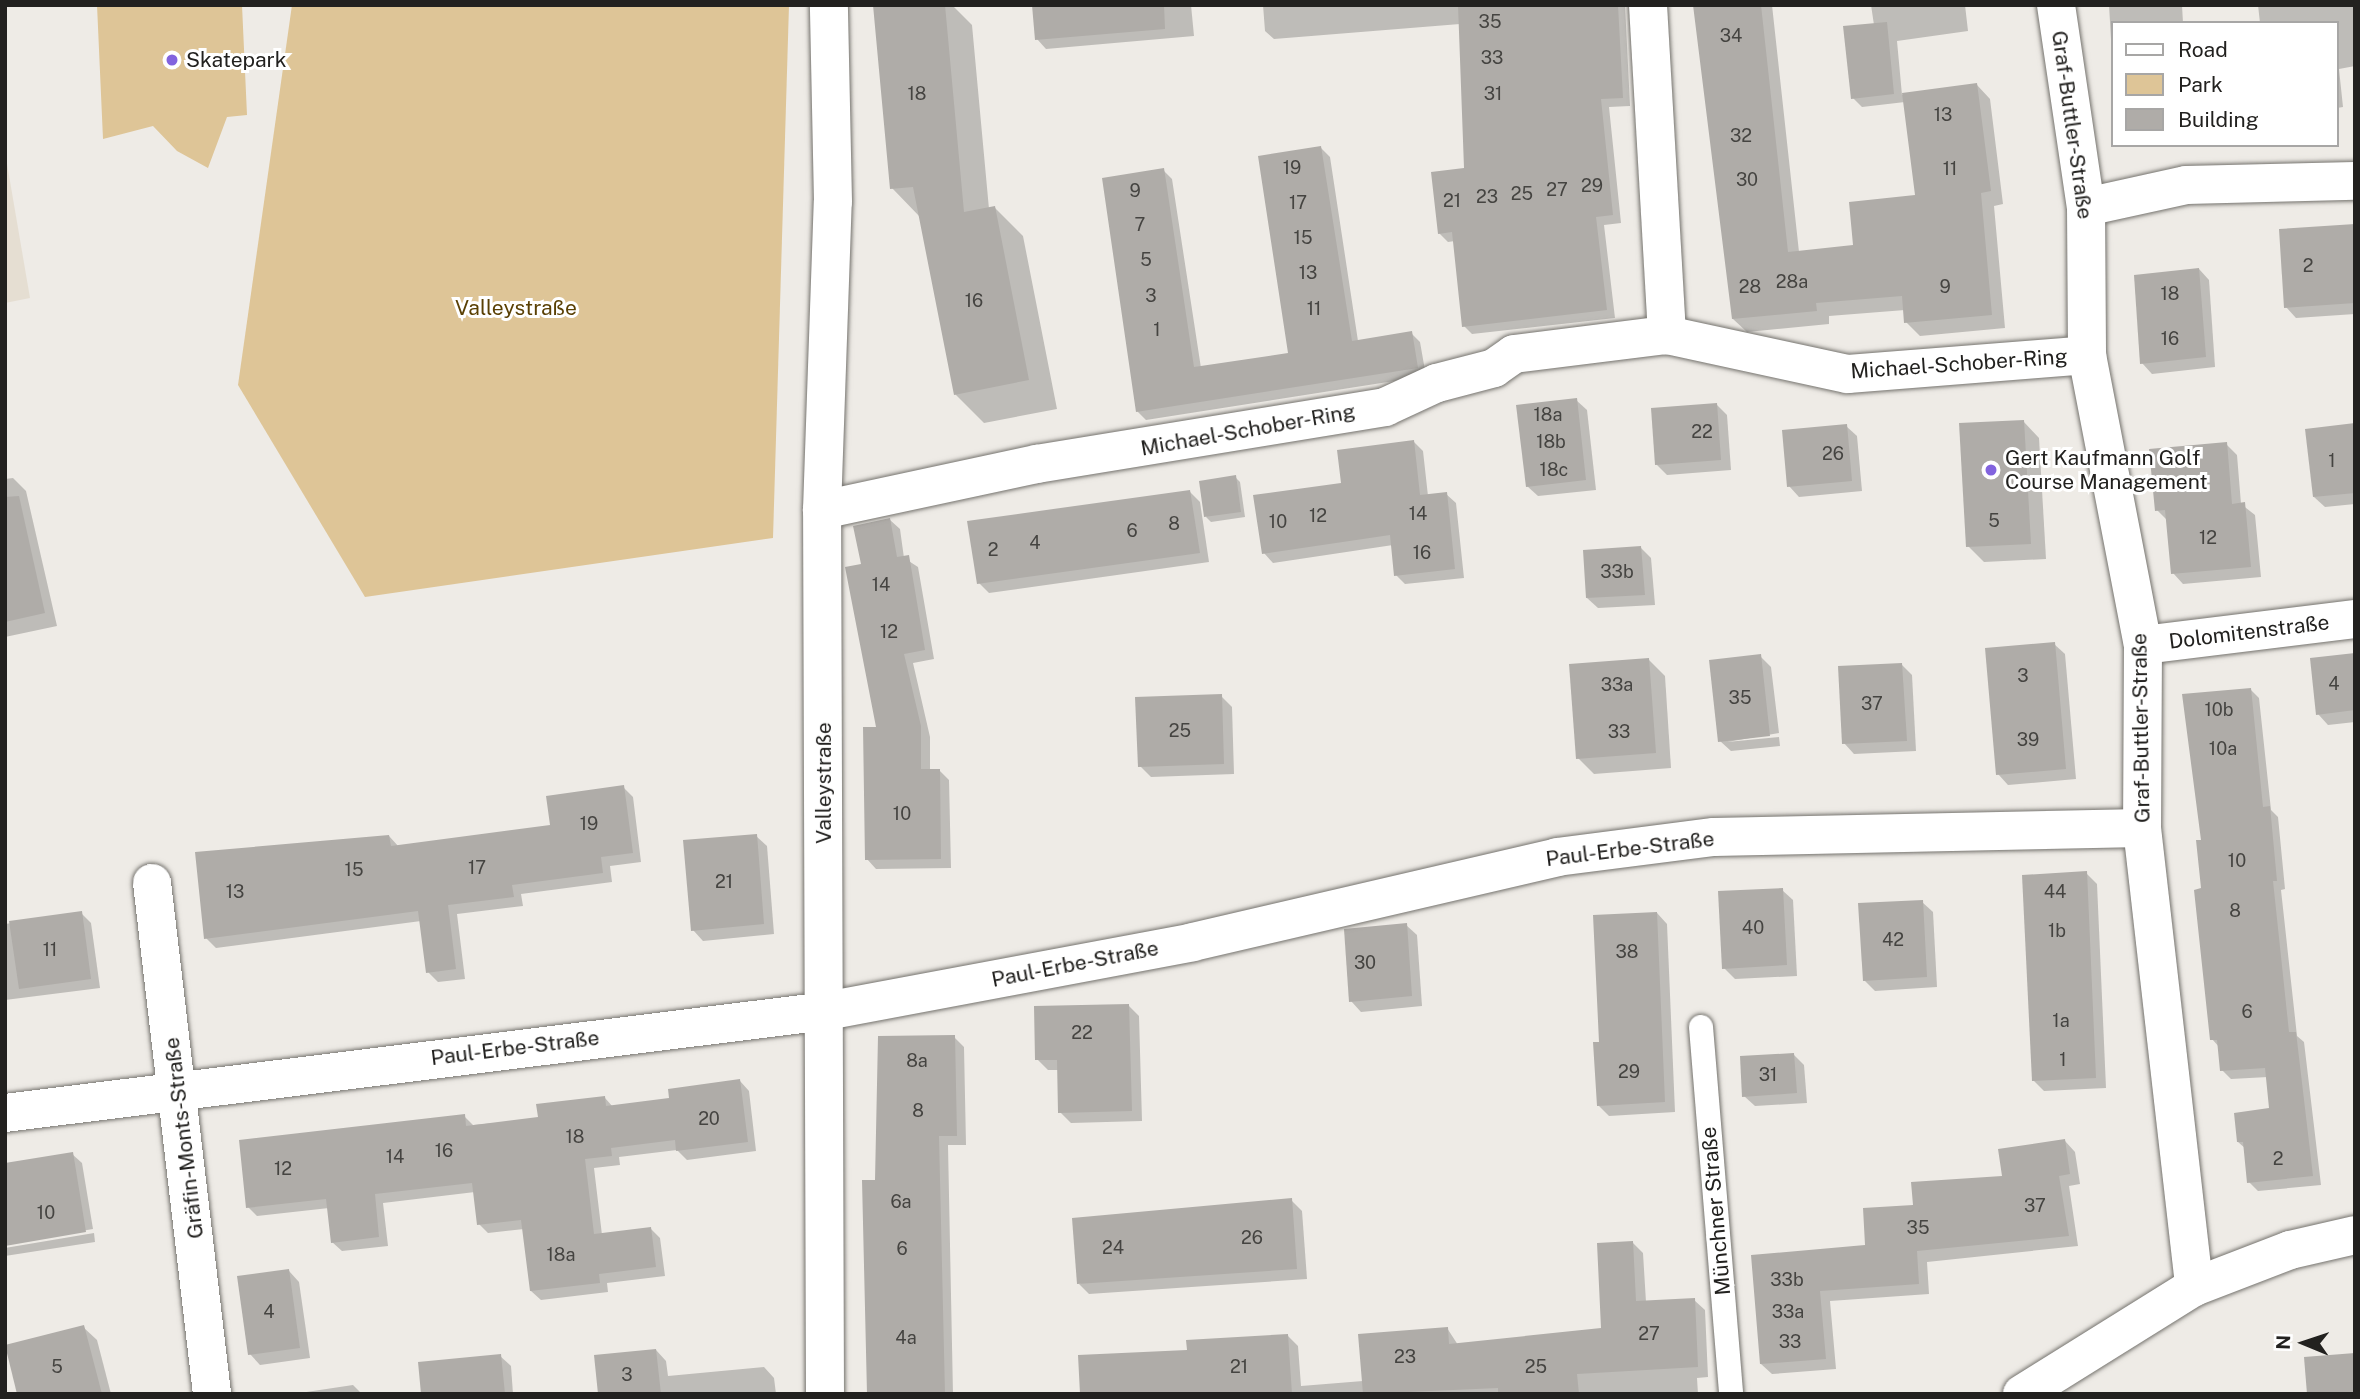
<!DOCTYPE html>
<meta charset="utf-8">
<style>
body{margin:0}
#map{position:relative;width:2360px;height:1399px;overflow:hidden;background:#eeebe6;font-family:"Public Sans",sans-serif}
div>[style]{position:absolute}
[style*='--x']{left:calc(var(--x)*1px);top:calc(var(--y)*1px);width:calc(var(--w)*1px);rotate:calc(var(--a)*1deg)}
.built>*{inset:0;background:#e5ded2}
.green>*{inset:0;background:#dec597}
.shadow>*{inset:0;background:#0003}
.building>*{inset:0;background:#afaca8}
.roads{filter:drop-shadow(0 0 2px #75736e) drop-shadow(0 0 2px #75736e)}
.service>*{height:24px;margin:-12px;padding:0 12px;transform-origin:12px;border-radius:12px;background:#fff}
.minor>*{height:38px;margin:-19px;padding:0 19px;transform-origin:19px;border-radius:19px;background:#fff}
.dots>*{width:19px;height:19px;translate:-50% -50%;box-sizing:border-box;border:4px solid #fff;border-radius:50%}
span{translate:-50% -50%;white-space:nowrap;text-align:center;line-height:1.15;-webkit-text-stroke:6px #fff;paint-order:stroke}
.number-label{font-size:18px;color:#454441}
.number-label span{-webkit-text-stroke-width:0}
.poi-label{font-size:21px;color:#22211f}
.left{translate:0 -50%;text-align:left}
.street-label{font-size:21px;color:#22211f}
.park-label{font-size:21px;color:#5a4004}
.frame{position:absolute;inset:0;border:7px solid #22211f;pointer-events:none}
.legend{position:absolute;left:2111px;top:21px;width:228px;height:126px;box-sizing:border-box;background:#fff;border:2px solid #a7a6a5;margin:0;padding:9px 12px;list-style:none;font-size:21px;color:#22211f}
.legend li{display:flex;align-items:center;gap:14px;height:35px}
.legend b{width:35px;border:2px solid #a7a6a5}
.north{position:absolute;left:2269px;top:1308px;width:70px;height:70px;-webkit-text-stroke:5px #fff;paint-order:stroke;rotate:272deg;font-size:19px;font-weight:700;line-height:28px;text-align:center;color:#22211f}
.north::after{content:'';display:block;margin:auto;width:24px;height:32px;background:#22211f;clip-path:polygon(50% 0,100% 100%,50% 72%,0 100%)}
</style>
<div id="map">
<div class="built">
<i style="clip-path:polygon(5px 152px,30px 298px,5px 303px)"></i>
</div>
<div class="green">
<i style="clip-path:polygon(97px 5px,242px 5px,247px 115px,227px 117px,208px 168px,177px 151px,153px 126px,103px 139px)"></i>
<i style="clip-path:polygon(292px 5px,789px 5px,773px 538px,365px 597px,238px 385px)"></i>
</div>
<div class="shadow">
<i style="clip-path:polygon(875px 5px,952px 5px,972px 25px,989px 209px,995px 208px,1023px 236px,1057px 409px,984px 423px,955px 394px,920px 217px,892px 188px)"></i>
<i style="clip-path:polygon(1034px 5px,1191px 5px,1194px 36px,1046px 49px,1037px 39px)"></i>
<i style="clip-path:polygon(1263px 5px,1625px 5px,1630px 106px,1609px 107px,1621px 223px,1604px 225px,1615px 318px,1472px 334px,1464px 326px,1455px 241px,1448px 242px,1439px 233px,1466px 170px,1460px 24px,1274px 39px,1265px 31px)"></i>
<i style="clip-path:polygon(1695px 5px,1772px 5px,1799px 252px,1854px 247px,1917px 197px,1905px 102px,1862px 107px,1853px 98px,1874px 25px,1871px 5px,1965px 5px,1968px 31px,1897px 41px,1902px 95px,1977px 85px,1990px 99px,2003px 204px,1994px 206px,2005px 328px,1920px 336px,1906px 322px,1905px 310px,1829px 316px,1829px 324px,1747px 332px,1733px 319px)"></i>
<i style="clip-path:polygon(2109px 5px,2182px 5px,2183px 23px,2113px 23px,2113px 74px)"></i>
<i style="clip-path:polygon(2258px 5px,2355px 5px,2355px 66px,2339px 69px,2343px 107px,2337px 108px,2337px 23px,2260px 23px)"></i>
<i style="clip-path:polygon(1321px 148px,1330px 157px,1358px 341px,1411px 333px,1420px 342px,1426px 376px,1146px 420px,1137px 411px,1163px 170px,1172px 179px,1201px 368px,1290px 355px)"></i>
<i style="clip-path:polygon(2355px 225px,2355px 314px,2296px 318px,2286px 307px)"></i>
<i style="clip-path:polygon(2199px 269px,2209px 280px,2215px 367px,2152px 374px,2142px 363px)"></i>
<i style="clip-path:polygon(1576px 400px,1587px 410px,1596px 490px,1538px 496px,1527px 486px)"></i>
<i style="clip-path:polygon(1717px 405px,1727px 415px,1731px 470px,1667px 475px,1656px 464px)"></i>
<i style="clip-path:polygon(2023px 421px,2039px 438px,2046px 559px,1984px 562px,1968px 546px)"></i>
<i style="clip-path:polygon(1846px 426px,1857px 436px,1862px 491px,1799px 497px,1789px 486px)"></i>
<i style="clip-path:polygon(2355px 426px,2355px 504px,2325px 507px,2314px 497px)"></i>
<i style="clip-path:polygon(1413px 441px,1423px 451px,1428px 496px,1446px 494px,1456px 503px,1464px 578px,1405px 584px,1396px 575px,1393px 545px,1273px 563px,1264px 553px,1343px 484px)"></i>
<i style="clip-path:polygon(2226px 444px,2237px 455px,2241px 504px,2255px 515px,2261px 577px,2183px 584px,2173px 573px,2168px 521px,2157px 510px)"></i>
<i style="clip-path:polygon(1235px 477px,1240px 482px,1245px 517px,1211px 522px,1206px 517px)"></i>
<i style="clip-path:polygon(13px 478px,26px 491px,57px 626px,5px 637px,5px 479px)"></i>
<i style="clip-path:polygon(1190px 492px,1200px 502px,1209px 562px,989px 593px,979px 583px)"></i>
<i style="clip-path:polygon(890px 520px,900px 529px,904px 558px,918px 567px,934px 659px,913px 663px,930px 737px,930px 771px,939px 770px,949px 780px,951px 868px,876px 869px,867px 859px,878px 729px,863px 565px)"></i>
<i style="clip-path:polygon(1641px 548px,1651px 558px,1655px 605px,1598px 608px,1587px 598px)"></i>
<i style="clip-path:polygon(2054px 644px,2065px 654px,2076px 779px,2008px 785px,1998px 774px)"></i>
<i style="clip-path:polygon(2355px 654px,2355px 722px,2328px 725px,2318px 714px)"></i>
<i style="clip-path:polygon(1760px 656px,1771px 667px,1779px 733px,1727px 742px,1779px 737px,1780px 746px,1731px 751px,1720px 741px)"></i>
<i style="clip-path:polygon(1649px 660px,1665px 676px,1671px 768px,1594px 774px,1578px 758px)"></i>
<i style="clip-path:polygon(1902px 665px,1912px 675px,1916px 751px,1854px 754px,1844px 743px)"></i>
<i style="clip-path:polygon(2250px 689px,2259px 698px,2271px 810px,2278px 817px,2285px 889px,2281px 890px,2297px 1036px,2304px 1042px,2321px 1185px,2258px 1191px,2249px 1182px,2246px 1149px,2238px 1142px,2271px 1110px,2268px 1077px,2231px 1079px,2222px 1070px,2220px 1048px,2212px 1039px,2203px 890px,2203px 842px)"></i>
<i style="clip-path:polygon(1221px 696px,1232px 707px,1234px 774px,1151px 777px,1140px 766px)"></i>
<i style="clip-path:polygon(623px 787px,633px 797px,641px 862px,610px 866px,612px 882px,521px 894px,523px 906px,457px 914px,465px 979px,438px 982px,428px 972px,421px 921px,216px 948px,206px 938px,389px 836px,399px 847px,551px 827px)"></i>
<i style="clip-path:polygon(756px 836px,767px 846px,774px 934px,703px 941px,693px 930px)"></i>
<i style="clip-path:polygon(2086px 873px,2097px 884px,2106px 1088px,2044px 1091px,2033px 1080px)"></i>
<i style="clip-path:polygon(1782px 890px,1793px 900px,1797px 976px,1735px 979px,1724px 968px)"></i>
<i style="clip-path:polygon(1922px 902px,1933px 912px,1937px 987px,1875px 991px,1864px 980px)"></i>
<i style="clip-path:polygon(81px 913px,91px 923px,100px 988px,5px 1000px,5px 924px)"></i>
<i style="clip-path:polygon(1657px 913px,1667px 924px,1675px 1112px,1609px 1116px,1598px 1105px)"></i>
<i style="clip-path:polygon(1406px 925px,1417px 935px,1422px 1006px,1361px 1012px,1351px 1001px)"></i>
<i style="clip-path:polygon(1129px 1006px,1139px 1016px,1142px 1121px,1071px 1123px,1060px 1112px,1059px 1070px,1048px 1070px,1037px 1059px)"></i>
<i style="clip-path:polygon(954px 1037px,964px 1047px,966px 1145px,948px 1145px,953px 1394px,869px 1394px,877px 1181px)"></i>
<i style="clip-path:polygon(1793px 1054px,1804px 1065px,1807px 1103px,1755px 1106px,1744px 1096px)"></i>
<i style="clip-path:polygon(740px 1081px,749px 1091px,756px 1151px,687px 1160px,677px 1150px,619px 1157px,620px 1165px,594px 1168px,602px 1235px,650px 1228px,660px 1238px,665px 1276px,607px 1283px,608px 1292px,541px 1300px,531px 1291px,524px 1229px,488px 1233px,479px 1224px,475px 1192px,383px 1203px,388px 1246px,342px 1251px,332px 1242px,329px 1208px,257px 1216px,248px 1207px,464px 1116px,473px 1125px,540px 1119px,605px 1098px,613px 1107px,671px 1099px)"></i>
<i style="clip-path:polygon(2065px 1141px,2075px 1152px,2080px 1184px,2069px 1186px,2078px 1246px,1927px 1262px,1929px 1294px,1830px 1301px,1836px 1369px,1772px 1374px,1761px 1364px,1753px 1256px,1867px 1247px,1915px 1206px,2004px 1178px)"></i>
<i style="clip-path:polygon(72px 1154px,82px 1163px,93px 1229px,5px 1244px)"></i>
<i style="clip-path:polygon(1291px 1200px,1302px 1211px,1307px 1279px,1089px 1294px,1079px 1284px)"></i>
<i style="clip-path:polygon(94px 1233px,95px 1242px,5px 1256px,5px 1248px)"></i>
<i style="clip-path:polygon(1632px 1242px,1643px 1253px,1646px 1302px,1694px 1300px,1705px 1310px,1708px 1377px,1697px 1378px,1698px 1394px,1082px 1394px,1188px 1352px,1288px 1336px,1298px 1346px,1301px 1386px,1363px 1381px,1447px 1328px,1458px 1345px,1603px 1329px)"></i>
<i style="clip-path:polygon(289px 1271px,299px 1282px,310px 1358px,260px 1365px,250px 1354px)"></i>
<i style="clip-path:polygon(83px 1327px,97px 1340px,111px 1394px,19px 1394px)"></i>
<i style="clip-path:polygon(656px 1350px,666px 1361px,668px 1376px,764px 1367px,774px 1378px,776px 1394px,600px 1394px)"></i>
<i style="clip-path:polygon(500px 1356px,511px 1366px,513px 1394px,423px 1394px)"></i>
<i style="clip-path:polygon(353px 1385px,362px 1394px,293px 1394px)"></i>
</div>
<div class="building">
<i style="clip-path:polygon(873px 5px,945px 5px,964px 212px,995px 206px,1029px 380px,954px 395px,913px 187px,890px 189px)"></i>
<i style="clip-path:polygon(1032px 5px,1164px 5px,1165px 29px,1035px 40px)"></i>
<i style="clip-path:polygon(1458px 5px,1618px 5px,1623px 98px,1601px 99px,1613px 215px,1596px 217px,1607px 310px,1462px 327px,1452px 232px,1438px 234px,1431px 172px,1464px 168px)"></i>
<i style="clip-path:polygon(1693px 5px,1761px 5px,1788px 252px,1853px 245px,1849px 202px,1915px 195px,1902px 93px,1977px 83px,1991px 191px,1981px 193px,1992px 315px,1904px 323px,1902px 296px,1816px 303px,1817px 311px,1732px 319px)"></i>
<i style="clip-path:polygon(1887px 22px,1894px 94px,1851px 99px,1843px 26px)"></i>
<i style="clip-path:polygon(1321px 146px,1352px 341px,1412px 331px,1418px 368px,1136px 412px,1102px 178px,1164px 168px,1194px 367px,1288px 353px,1258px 156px)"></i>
<i style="clip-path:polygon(2355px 224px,2355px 303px,2284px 308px,2279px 229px)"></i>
<i style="clip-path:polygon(2199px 268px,2206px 357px,2140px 364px,2134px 275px)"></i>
<i style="clip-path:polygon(1577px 398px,1586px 480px,1526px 487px,1516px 405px)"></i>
<i style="clip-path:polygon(1717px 403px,1721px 460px,1655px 465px,1651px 408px)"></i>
<i style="clip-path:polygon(2024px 420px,2031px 544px,1966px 547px,1959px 423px)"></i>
<i style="clip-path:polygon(2355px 423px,2355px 493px,2313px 497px,2305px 429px)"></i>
<i style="clip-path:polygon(1847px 424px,1852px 481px,1787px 487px,1782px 430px)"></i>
<i style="clip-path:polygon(1414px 440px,1420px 495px,1447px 492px,1455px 569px,1394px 576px,1390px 535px,1262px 554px,1253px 495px,1341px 483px,1337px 450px)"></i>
<i style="clip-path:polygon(2227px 442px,2232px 504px,2245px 502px,2251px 567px,2171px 574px,2165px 510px,2155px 511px,2149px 449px)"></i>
<i style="clip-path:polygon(1236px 475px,1241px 512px,1204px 517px,1199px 481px)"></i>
<i style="clip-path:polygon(1190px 490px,1200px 553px,977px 584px,967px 521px)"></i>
<i style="clip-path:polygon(19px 496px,45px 613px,5px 622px,5px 497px)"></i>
<i style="clip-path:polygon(890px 518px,897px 557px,909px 555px,925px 650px,904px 654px,921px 726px,921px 769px,940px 769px,941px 859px,865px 860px,863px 727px,876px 727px,845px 567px,861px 564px,853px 526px)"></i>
<i style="clip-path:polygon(1641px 546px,1645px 595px,1586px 598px,1583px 550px)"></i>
<i style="clip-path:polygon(2055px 642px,2066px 769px,1996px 775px,1985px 648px)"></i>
<i style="clip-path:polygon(2355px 653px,2355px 710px,2316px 715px,2310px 658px)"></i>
<i style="clip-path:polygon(1761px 654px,1770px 736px,1718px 742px,1709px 660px)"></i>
<i style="clip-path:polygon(1649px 658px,1656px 753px,1576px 759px,1569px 664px)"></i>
<i style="clip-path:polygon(1902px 663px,1907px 741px,1842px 744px,1838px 666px)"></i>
<i style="clip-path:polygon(2251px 688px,2263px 807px,2270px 806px,2277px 881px,2273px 881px,2289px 1032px,2296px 1032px,2313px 1176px,2247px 1183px,2243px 1142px,2237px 1142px,2234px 1113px,2269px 1108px,2265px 1068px,2220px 1071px,2217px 1040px,2210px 1040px,2194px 890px,2201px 888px,2196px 840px,2201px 840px,2182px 694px)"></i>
<i style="clip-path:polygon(1222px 694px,1224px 764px,1138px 767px,1135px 697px)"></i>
<i style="clip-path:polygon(624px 785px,633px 853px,601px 857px,603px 873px,512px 885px,514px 897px,448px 905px,456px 969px,426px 973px,418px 911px,204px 939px,195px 852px,389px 835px,391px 846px,550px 825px,546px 796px)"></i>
<i style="clip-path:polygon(757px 834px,764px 924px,691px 931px,683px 840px)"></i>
<i style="clip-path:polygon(2087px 871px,2096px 1078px,2032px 1081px,2022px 875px)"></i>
<i style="clip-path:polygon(1783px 888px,1787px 965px,1722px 969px,1718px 891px)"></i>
<i style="clip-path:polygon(1923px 900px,1927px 977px,1863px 981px,1858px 903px)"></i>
<i style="clip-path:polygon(82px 911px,91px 979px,19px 989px,9px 921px)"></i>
<i style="clip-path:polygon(1657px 912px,1665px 1102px,1597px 1106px,1593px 1042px,1599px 1042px,1593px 915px)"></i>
<i style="clip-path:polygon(1407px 923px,1412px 996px,1349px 1002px,1344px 929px)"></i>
<i style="clip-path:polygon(1129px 1004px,1132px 1111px,1058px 1113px,1057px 1060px,1035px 1060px,1034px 1006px)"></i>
<i style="clip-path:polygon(955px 1035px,957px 1136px,939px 1136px,945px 1394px,867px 1394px,862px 1180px,875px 1180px,878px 1036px)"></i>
<i style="clip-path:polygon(1794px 1053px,1797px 1093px,1742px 1097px,1740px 1056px)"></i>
<i style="clip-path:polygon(740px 1079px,748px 1142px,676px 1151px,675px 1140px,611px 1148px,612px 1156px,585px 1159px,594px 1234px,651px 1227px,656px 1267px,599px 1274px,600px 1283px,530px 1291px,521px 1220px,477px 1225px,472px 1183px,375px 1194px,379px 1237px,331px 1243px,326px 1199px,246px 1208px,239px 1140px,465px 1114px,466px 1126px,538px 1117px,536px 1104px,605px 1096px,606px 1106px,669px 1098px,668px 1089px)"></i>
<i style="clip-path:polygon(2065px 1139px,2070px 1174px,2059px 1176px,2069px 1236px,1917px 1251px,1919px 1284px,1820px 1291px,1826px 1359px,1760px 1364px,1751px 1255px,1865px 1245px,1863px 1208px,1913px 1205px,1911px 1182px,2002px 1176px,1998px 1149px)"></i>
<i style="clip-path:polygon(73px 1152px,86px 1232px,5px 1246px,5px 1163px)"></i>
<i style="clip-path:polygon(1292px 1198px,1297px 1269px,1077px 1284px,1072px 1218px)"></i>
<i style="clip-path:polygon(1633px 1241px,1636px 1301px,1695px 1298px,1698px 1367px,1577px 1374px,1579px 1394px,1498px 1394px,1498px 1388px,1363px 1394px,1358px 1334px,1448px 1327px,1449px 1344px,1601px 1328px,1597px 1243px)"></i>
<i style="clip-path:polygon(289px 1269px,300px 1348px,248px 1355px,237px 1276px)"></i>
<i style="clip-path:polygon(84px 1325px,102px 1394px,17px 1394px,5px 1345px)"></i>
<i style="clip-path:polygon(1288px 1334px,1292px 1394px,1080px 1394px,1078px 1355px,1187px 1350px,1186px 1340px)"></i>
<i style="clip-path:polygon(656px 1349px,661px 1394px,598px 1394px,594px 1355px)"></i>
<i style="clip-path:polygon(2355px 1353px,2355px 1394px,2307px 1394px,2304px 1357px)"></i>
<i style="clip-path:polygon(501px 1354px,505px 1394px,421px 1394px,418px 1362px)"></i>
</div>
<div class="roads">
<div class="service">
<i style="--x:1701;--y:1027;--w:368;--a:85.3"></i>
</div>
<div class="minor">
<i style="--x:1648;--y:5;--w:331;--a:86.7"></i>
<i style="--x:2056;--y:5;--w:204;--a:81.6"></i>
<i style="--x:2086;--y:207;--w:148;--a:89.6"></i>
<i style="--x:2087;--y:355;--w:295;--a:79.1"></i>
<i style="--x:2143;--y:645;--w:183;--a:90.3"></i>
<i style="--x:2142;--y:828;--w:462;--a:83.5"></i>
<i style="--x:2086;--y:207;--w:102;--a:-12.4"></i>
<i style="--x:2186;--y:185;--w:169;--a:-1.4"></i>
<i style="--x:822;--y:510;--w:220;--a:-12.1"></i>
<i style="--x:1037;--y:464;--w:353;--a:-9.3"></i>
<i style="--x:1385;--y:407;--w:57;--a:-24.8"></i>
<i style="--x:1437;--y:383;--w:59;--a:-14.7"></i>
<i style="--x:1494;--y:368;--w:24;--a:-35"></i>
<i style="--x:1514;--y:354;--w:154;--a:-7.1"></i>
<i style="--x:1667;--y:335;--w:185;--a:12.2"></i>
<i style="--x:1848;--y:374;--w:240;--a:-4.5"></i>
<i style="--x:2143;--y:645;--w:214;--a:-7"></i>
<i style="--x:152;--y:883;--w:515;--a:83.3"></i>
<i style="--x:5;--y:1113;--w:827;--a:-7.08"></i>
<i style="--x:826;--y:1011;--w:373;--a:-10.6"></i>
<i style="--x:1193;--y:942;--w:374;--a:-13.1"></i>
<i style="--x:1557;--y:857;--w:158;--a:-7.3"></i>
<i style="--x:1714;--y:837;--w:428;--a:-1.2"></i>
<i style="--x:825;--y:1394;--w:884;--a:-90.19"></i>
<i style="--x:822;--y:510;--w:308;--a:-88"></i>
<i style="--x:833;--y:202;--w:197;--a:-91.2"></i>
<i style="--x:2022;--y:1394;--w:203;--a:-31.9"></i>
<i style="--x:2194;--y:1287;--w:103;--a:-21.1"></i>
<i style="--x:2290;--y:1250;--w:67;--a:-13"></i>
</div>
</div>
<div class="dots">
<i style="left:172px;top:60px;background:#8263de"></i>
<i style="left:1991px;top:470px;background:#8263de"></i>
</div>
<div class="number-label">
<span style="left:1490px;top:22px">35</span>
<span style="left:1731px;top:36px">34</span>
<span style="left:1492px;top:58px">33</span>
<span style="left:917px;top:94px">18</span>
<span style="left:1493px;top:94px">31</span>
<span style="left:1943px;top:115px">13</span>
<span style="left:1741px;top:136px">32</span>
<span style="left:1292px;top:168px">19</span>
<span style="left:1950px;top:169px">11</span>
<span style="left:1747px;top:180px">30</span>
<span style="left:1592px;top:186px">29</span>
<span style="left:1557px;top:190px">27</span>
<span style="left:1135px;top:191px">9</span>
<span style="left:1522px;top:194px">25</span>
<span style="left:1487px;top:197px">23</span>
<span style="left:1452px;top:201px">21</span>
<span style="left:1298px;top:203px">17</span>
<span style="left:1140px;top:225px">7</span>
<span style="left:1303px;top:238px">15</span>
<span style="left:1146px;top:260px">5</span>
<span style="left:2308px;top:266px">2</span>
<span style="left:1308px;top:273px">13</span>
<span style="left:1792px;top:282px">28a</span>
<span style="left:1750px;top:287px">28</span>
<span style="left:1945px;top:287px">9</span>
<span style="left:2170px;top:294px">18</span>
<span style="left:1151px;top:296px">3</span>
<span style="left:974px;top:301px">16</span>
<span style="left:1314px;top:309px">11</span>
<span style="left:1157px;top:330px">1</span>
<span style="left:2170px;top:339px">16</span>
<span style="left:1548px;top:415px">18a</span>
<span style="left:1702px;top:432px">22</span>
<span style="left:1551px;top:442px">18b</span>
<span style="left:1833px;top:454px">26</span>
<span style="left:2332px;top:461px">1</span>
<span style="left:1554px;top:470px">18c</span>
<span style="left:1418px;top:514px">14</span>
<span style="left:1318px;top:516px">12</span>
<span style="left:1994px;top:521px">5</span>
<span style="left:1278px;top:522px">10</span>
<span style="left:1174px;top:524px">8</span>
<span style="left:1132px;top:531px">6</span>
<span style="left:2208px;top:538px">12</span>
<span style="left:1035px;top:543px">4</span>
<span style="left:993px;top:550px">2</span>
<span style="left:1422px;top:553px">16</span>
<span style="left:1617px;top:572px">33b</span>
<span style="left:881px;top:585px">14</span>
<span style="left:889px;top:632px">12</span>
<span style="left:2023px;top:676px">3</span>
<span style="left:2334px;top:684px">4</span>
<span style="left:1617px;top:685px">33a</span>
<span style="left:1740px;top:698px">35</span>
<span style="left:1872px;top:704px">37</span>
<span style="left:2219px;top:710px">10b</span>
<span style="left:1180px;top:731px">25</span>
<span style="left:1619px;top:732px">33</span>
<span style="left:2028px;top:740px">39</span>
<span style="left:2223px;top:749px">10a</span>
<span style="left:902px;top:814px">10</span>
<span style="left:589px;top:824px">19</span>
<span style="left:2237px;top:861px">10</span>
<span style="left:477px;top:868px">17</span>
<span style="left:354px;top:870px">15</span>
<span style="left:724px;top:882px">21</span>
<span style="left:235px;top:892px">13</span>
<span style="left:2055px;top:892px">44</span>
<span style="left:2235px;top:911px">8</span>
<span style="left:1753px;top:928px">40</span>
<span style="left:2057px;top:931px">1b</span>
<span style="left:1893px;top:940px">42</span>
<span style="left:50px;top:950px">11</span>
<span style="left:1627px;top:952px">38</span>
<span style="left:1365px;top:963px">30</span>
<span style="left:2247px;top:1012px">6</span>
<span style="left:2061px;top:1021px">1a</span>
<span style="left:1082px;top:1033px">22</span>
<span style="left:2063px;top:1060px">1</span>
<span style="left:917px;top:1061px">8a</span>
<span style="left:1629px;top:1072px">29</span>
<span style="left:1768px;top:1075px">31</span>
<span style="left:918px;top:1111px">8</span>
<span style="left:709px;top:1119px">20</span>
<span style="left:575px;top:1137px">18</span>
<span style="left:444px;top:1151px">16</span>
<span style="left:395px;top:1157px">14</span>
<span style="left:2278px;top:1159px">2</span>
<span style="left:283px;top:1169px">12</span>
<span style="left:901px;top:1202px">6a</span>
<span style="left:2035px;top:1206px">37</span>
<span style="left:46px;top:1213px">10</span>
<span style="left:1918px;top:1228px">35</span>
<span style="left:1252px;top:1238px">26</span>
<span style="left:1113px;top:1248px">24</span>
<span style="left:902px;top:1249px">6</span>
<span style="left:561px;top:1255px">18a</span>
<span style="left:1787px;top:1280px">33b</span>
<span style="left:269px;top:1312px">4</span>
<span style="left:1788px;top:1312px">33a</span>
<span style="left:1649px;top:1334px">27</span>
<span style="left:906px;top:1338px">4a</span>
<span style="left:1790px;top:1342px">33</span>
<span style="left:1405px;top:1357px">23</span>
<span style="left:57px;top:1367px">5</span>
<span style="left:1239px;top:1367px">21</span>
<span style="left:1536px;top:1367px">25</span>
<span style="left:627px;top:1375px">3</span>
</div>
<div class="poi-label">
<span class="left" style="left:186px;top:60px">Skatepark</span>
<span class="left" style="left:2005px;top:470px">Gert Kaufmann Golf<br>Course Management</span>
</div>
<div class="street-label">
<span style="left:2072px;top:125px;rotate:82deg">Graf-Buttler-Straße</span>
<span style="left:1959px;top:364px;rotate:-4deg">Michael-Schober-Ring</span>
<span style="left:1248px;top:430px;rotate:-10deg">Michael-Schober-Ring</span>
<span style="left:2249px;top:632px;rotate:-7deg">Dolomitenstraße</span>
<span style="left:2141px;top:728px;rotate:-91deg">Graf-Buttler-Straße</span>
<span style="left:824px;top:783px;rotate:-90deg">Valleystraße</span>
<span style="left:1630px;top:849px;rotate:-7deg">Paul-Erbe-Straße</span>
<span style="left:1075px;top:964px;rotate:-11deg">Paul-Erbe-Straße</span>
<span style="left:515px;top:1048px;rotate:-7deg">Paul-Erbe-Straße</span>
<span style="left:184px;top:1138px;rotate:-97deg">Gräfin-Monts-Straße</span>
<span style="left:1716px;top:1211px;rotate:-95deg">Münchner Straße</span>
</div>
<div class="park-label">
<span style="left:516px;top:308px">Valleystraße</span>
</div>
<div class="frame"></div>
<ul class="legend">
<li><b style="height:9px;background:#fff"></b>Road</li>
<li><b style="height:19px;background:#dec597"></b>Park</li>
<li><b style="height:19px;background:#afaca8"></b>Building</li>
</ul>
<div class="north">N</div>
</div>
